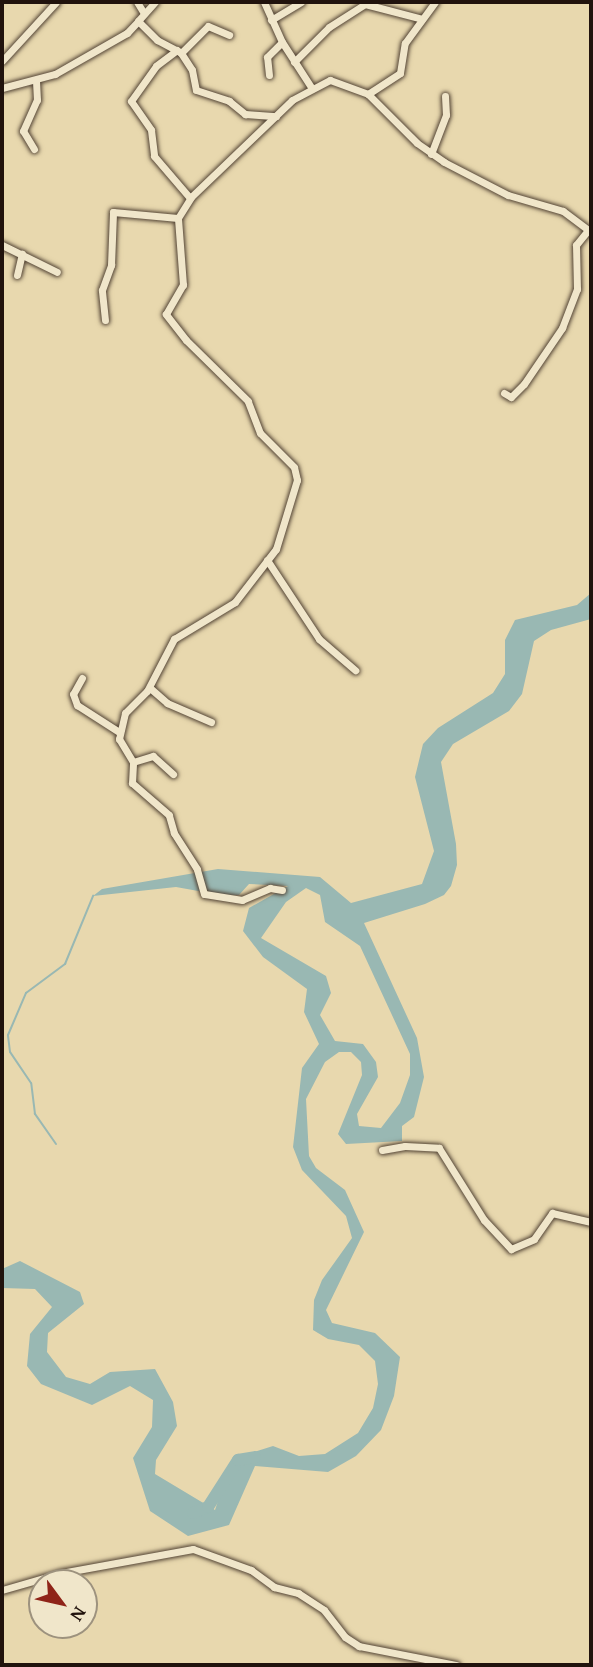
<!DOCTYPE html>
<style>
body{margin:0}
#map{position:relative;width:593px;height:1667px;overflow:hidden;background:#e8d8ae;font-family:"Gentium Book Plus",serif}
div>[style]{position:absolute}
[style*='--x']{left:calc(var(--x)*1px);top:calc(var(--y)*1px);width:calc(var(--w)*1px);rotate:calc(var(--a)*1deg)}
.water>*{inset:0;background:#99b8b3}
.stream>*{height:2px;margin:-1px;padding:0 1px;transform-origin:1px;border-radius:1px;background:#99b8b3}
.river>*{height:12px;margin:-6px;padding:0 6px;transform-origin:6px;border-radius:6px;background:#99b8b3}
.roads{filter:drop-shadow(0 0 2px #534435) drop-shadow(0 0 2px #534435)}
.street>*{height:7px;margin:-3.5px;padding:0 3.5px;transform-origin:3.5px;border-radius:3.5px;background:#f0e6ca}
span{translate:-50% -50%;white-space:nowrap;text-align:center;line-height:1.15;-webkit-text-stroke:6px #f0e6ca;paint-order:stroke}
.frame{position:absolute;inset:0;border:4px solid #21130d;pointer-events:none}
.north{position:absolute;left:28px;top:1569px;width:70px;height:70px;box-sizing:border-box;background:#f0e6ca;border:2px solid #9d927e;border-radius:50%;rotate:123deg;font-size:19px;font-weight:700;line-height:28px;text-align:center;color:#21130d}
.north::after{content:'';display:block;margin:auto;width:24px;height:32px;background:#8f2418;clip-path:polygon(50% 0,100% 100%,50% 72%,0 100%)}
</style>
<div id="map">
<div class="water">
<i style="clip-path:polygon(evenodd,591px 593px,591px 619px,551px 630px,534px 641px,522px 694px,509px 711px,453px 744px,441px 762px,456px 844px,457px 865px,451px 886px,444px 895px,425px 904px,364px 923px,417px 1038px,424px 1077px,414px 1117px,402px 1126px,402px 1141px,346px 1144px,338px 1134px,362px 1075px,361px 1062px,351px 1052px,339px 1052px,325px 1062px,306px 1099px,309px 1156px,316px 1168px,345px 1190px,364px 1232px,326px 1310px,332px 1323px,375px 1333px,400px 1357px,394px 1396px,381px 1430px,356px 1456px,328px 1472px,255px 1466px,229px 1525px,188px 1536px,150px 1511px,133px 1458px,152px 1427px,153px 1400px,130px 1386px,92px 1405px,41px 1384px,27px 1366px,30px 1334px,52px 1307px,35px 1289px,2px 1288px,2px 1269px,20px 1261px,80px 1292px,84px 1304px,48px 1333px,47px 1352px,66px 1377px,90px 1384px,110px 1372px,155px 1369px,173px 1402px,177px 1426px,156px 1460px,155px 1474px,215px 1510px,226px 1477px,244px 1455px,273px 1446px,299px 1456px,325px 1454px,358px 1433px,373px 1408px,378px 1384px,375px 1361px,359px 1345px,328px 1339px,313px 1330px,314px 1300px,322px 1280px,352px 1238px,346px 1216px,302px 1170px,293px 1147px,302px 1068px,319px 1044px,304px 1012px,307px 989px,263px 957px,243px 931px,249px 908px,288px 886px,249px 884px,239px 895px,226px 896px,176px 887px,93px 896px,102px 889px,218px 869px,320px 877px,351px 903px,422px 884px,434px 851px,415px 777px,423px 744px,438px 728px,493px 693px,505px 674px,505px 640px,515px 620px,577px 605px,591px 593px,306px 888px,320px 895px,325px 922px,360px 946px,410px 1054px,410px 1075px,400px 1103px,381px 1128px,359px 1126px,357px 1114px,378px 1077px,376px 1062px,363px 1044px,335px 1041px,320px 1015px,331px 993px,326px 976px,261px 938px,286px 902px,306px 888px)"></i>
</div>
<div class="stream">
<i style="--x:56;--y:1144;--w:37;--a:-125"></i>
<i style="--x:35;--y:1114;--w:31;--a:-97"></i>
<i style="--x:31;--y:1083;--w:37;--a:-124"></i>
<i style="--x:10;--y:1052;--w:17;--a:-97"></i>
<i style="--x:8;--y:1035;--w:46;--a:-66.8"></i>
<i style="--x:26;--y:993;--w:49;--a:-36.6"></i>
<i style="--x:65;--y:964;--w:74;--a:-67.6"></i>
</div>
<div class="river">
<i style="--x:193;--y:1513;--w:16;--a:-22"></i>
<i style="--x:208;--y:1507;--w:56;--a:-57.4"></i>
<i style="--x:238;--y:1460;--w:17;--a:-10"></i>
</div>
<div class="roads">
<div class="street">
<i style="--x:137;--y:2;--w:13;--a:58"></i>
<i style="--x:155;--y:2;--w:25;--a:132"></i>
<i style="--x:138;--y:21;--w:27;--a:45"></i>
<i style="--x:157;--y:40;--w:27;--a:28"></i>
<i style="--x:181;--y:53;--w:20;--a:57"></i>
<i style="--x:192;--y:70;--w:20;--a:79"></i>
<i style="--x:196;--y:90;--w:35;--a:18"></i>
<i style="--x:229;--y:101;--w:21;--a:39"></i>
<i style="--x:245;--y:114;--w:31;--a:4"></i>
<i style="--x:264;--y:2;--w:44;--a:65.8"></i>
<i style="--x:282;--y:42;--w:54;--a:57.2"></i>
<i style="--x:271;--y:20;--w:35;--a:-31"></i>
<i style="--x:177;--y:50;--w:26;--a:143"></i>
<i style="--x:156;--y:66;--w:43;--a:125.5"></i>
<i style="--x:131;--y:101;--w:35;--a:55"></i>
<i style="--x:151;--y:130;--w:26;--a:83"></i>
<i style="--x:154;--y:156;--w:55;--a:49.4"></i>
<i style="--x:181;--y:53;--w:38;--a:-45"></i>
<i style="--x:208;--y:26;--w:23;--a:23"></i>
<i style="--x:2;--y:61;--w:80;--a:-47.5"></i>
<i style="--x:294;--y:62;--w:49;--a:-45"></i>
<i style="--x:329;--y:27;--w:43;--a:-32.6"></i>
<i style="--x:365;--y:4;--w:59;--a:14.7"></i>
<i style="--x:269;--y:75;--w:18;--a:-96"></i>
<i style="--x:267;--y:57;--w:21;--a:-45"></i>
<i style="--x:2;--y:88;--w:55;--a:-14.8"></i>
<i style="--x:55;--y:74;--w:83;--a:-29.7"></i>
<i style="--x:127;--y:33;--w:16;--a:-47"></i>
<i style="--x:368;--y:94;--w:38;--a:-33"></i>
<i style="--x:400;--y:73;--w:30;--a:-81"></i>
<i style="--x:405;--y:43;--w:51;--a:-53.8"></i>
<i style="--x:34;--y:149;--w:21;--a:-121"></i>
<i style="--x:23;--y:131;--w:34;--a:-66"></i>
<i style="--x:37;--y:100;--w:19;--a:-93"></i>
<i style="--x:431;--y:154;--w:42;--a:-69"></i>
<i style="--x:446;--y:115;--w:19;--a:-93"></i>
<i style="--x:2;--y:245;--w:61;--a:26.1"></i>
<i style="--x:17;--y:275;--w:22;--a:-77"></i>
<i style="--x:105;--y:320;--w:30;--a:-96"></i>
<i style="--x:102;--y:290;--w:27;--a:-70"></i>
<i style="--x:111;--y:265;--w:53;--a:-87.8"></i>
<i style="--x:113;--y:212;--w:65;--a:5.3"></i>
<i style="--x:504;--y:393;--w:8;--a:30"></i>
<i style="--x:511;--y:397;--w:18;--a:-45"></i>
<i style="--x:524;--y:384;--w:68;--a:-55.8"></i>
<i style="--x:562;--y:328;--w:42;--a:-69"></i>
<i style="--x:577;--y:289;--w:44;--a:-91.3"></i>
<i style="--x:576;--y:245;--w:19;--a:-51"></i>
<i style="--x:267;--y:560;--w:95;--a:56.6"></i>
<i style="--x:319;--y:639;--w:48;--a:40.7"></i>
<i style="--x:82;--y:678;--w:18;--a:119"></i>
<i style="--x:73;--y:694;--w:12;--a:70"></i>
<i style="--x:77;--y:705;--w:50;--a:32.7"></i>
<i style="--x:150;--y:688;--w:23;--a:41"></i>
<i style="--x:167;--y:703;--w:48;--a:23.4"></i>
<i style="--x:133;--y:762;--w:21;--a:-17"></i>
<i style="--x:153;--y:756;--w:27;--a:42"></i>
<i style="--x:282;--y:890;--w:12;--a:-171"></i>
<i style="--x:270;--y:888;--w:30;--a:157"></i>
<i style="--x:242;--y:900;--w:38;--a:-171"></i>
<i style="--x:204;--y:894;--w:26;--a:-106"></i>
<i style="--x:197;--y:869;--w:43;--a:-122.6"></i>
<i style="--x:174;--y:833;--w:19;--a:-106"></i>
<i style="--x:169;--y:815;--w:49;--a:-139.1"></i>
<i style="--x:132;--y:783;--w:21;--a:-87"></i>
<i style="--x:133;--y:762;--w:27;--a:-121"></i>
<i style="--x:119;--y:739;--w:27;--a:-77"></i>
<i style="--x:125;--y:713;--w:31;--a:-45"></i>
<i style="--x:147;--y:691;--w:59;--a:-62.6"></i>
<i style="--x:174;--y:639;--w:71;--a:-31.2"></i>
<i style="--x:235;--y:602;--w:67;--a:-52.3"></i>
<i style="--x:276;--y:549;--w:72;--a:-73.1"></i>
<i style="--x:297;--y:480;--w:13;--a:-103"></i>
<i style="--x:294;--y:467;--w:48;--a:-135"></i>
<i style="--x:260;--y:433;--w:34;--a:-111"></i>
<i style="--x:248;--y:401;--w:87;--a:-135.5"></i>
<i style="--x:186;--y:340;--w:33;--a:-128"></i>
<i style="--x:166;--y:314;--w:34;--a:-60"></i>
<i style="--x:183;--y:285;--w:67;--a:-94.3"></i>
<i style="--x:178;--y:218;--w:25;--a:-58"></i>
<i style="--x:191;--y:197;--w:140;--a:-43.8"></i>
<i style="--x:292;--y:100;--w:43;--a:-27.8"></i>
<i style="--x:330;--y:80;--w:40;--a:20.2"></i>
<i style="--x:368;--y:94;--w:69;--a:45"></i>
<i style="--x:417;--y:143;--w:33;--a:35"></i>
<i style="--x:444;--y:162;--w:72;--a:27.3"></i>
<i style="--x:508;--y:195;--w:57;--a:16.2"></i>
<i style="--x:563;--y:211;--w:35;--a:37"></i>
<i style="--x:382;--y:1150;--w:23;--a:-10"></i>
<i style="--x:405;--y:1146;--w:34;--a:3"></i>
<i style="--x:439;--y:1148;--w:85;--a:58"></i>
<i style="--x:484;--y:1220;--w:40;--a:47"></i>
<i style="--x:511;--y:1249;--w:25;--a:-23"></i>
<i style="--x:534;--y:1239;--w:32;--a:-55"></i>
<i style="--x:552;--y:1213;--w:40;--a:13"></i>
<i style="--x:2;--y:1590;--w:61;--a:-16.1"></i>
<i style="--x:61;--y:1573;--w:134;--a:-10.3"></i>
<i style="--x:193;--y:1549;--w:62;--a:19.9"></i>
<i style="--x:251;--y:1570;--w:29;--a:36"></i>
<i style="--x:274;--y:1587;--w:25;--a:14"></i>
<i style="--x:298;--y:1593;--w:31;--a:33"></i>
<i style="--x:324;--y:1610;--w:34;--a:52"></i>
<i style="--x:345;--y:1637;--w:17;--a:33"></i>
<i style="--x:359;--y:1646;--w:99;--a:11.1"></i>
</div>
</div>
<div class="frame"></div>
<div class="north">N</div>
</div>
